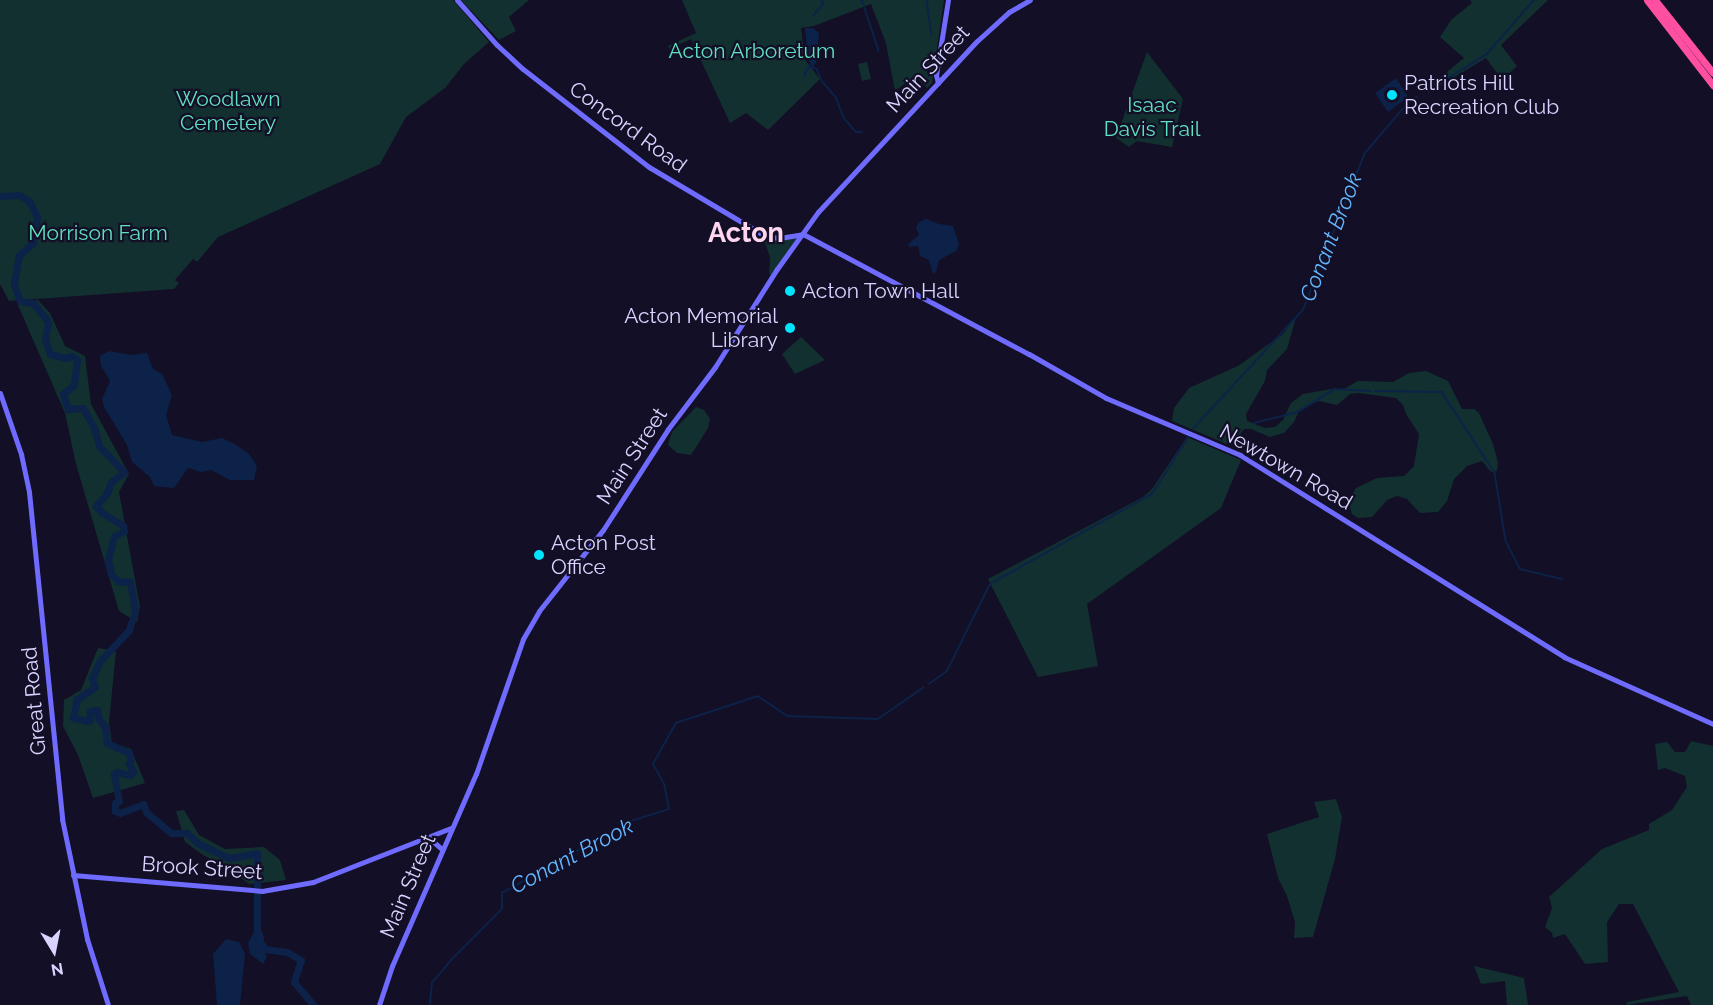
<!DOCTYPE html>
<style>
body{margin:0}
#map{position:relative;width:1713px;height:1005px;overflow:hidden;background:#130f26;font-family:Raleway,sans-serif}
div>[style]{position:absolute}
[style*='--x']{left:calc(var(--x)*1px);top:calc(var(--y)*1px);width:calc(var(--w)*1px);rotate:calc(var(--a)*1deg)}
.green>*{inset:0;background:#12302f}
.water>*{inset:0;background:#0c2248}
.stream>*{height:1.5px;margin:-0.75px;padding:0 0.75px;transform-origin:0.75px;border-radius:0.75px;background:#0c2248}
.river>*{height:7px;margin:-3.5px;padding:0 3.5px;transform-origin:3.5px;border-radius:3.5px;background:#0c2248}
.secondary>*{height:5px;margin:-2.5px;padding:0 2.5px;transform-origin:2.5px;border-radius:2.5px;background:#6f6bff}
.highway>*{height:7px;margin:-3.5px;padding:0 3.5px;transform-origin:3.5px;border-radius:3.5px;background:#ff4fa3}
.dots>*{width:16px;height:16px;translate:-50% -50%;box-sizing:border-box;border:3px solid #130f26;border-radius:50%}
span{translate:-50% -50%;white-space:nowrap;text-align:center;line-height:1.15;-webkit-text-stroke:4.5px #130f26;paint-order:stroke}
.park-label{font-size:21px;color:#5fe0c0}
.street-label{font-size:21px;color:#d9d4ff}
.poi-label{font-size:21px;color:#d9d4ff}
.left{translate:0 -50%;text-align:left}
.right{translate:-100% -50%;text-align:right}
.water-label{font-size:22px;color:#62b6ff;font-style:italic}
.district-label{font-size:27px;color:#ffd6f0;font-weight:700}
.north{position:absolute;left:24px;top:921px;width:60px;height:60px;-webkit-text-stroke:4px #130f26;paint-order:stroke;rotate:170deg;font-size:16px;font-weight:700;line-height:24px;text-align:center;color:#d9d4ff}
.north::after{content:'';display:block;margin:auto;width:21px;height:27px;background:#d9d4ff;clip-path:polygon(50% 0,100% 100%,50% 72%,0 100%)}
</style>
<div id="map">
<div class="green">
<i style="clip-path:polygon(0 0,453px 0,489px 42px,464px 64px,445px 88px,406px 117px,380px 164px,218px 237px,197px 262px,193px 259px,175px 280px,179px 283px,174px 289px,9px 301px,0 284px)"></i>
<i style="clip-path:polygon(461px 0,529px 0,509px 17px,516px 31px,499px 40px)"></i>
<i style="clip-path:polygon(682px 0,944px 0,932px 83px,927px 88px,915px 76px,895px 91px,886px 43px,871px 4px,814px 26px,801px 28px,805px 60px,820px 79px,768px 130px,746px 113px,730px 123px,691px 39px,669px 49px,668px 46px,696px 33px)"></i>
<i style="clip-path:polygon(1470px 0,1548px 0,1501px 45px,1517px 66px,1502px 80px,1486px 58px,1428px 93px,1427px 88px,1464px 58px,1440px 37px,1451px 20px,1472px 3px)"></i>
<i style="clip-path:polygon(1147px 52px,1183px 99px,1172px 147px,1137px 141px,1129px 147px,1116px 138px)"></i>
<i style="clip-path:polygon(867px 62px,871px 79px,862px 81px,858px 64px)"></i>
<i style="clip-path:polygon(800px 235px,772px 276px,769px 274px,770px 257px,764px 240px)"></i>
<i style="clip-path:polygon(38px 300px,50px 313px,65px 346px,85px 356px,91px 404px,129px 474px,119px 492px,140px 607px,137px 622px,119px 611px,76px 464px,65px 413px,17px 303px)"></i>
<i style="clip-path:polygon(1296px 317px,1287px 349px,1267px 370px,1265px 381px,1246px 414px,1247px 421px,1265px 428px,1275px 427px,1283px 420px,1291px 403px,1303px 394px,1331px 389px,1342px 390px,1358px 381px,1393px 382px,1409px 373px,1426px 371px,1448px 381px,1462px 409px,1474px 409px,1479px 413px,1493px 444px,1498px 463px,1497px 471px,1491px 472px,1482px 461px,1467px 466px,1454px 479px,1447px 501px,1438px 512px,1420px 513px,1407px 499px,1397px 496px,1387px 500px,1372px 517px,1358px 518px,1352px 514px,1348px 501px,1356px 488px,1377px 478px,1404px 476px,1414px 466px,1419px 434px,1406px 414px,1403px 405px,1396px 398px,1358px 393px,1350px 394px,1337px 405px,1319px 401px,1300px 409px,1294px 422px,1284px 433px,1270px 437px,1251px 429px,1244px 429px,1235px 441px,1227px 444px,1172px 421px,1174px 408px,1189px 388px,1238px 366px,1283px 334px)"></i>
<i style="clip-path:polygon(801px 337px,825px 360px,795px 374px,782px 354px)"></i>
<i style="clip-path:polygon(696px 407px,704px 410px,710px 419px,708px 428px,691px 455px,677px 453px,668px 445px,672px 432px)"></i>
<i style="clip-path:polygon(1187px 437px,1241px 460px,1221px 508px,1087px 604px,1098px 666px,1038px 677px,988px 579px,1143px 497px,1152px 489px)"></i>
<i style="clip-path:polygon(98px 648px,116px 651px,109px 722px,112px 743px,131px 749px,145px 783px,93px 798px,78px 755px,63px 726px,64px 700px,81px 690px)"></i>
<i style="clip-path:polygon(1691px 741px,1713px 746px,1713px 1005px,1691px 1005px,1687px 996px,1626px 1005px,1627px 1002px,1679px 992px,1633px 904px,1619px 904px,1607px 922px,1608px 962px,1585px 964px,1565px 934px,1553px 938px,1552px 933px,1545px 927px,1552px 908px,1549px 897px,1602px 849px,1649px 830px,1649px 824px,1672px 810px,1687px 787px,1685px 776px,1665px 768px,1658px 770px,1655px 744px,1667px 742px,1675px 752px,1685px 752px)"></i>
<i style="clip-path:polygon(1336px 799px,1342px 817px,1335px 859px,1313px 937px,1294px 938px,1295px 922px,1287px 896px,1278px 878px,1267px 834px,1319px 817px,1314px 802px)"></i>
<i style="clip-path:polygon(184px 810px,199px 835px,225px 849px,264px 847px,280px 860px,286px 880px,249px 884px,228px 868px,203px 855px,185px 842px,176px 811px)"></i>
<i style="clip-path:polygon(1474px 966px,1524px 978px,1528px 1005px,1507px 1005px,1505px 981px,1481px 984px)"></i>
</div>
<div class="water">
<i style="clip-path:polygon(805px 28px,813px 28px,819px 33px,816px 63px,813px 65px,808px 60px)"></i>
<i style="clip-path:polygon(1396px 78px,1408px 97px,1388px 112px,1375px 93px)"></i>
<i style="clip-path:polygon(926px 219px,939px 224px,953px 226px,959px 244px,956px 251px,939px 260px,936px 272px,933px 274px,929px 260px,920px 256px,918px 246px,909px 247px,908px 244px,919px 235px,916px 227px,919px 222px)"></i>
<i style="clip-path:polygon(109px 351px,131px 355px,147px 353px,153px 369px,162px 374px,172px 395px,166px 415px,172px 435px,202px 442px,222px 438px,233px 443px,249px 454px,257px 466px,254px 480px,230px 480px,211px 470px,201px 472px,188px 468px,174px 488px,154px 486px,150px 477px,132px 462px,127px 445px,104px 407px,102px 399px,110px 381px,101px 366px,100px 356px)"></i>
<i style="clip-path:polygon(258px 925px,260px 925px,264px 937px,263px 950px,267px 957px,263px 964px,250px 954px,248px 943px)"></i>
<i style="clip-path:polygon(226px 939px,239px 942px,245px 954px,240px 1005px,217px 1005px,213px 954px)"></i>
</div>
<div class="stream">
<i style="--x:862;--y:0;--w:5;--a:68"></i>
<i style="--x:927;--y:0;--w:34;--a:82"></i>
<i style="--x:865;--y:8;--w:45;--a:72"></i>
<i style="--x:813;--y:16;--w:16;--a:-50"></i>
<i style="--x:823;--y:4;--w:4;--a:-104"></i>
<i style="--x:814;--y:65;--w:4;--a:124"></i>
<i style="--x:812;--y:68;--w:5;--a:11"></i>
<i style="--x:817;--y:69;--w:13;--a:67"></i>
<i style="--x:822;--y:81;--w:21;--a:49"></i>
<i style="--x:836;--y:97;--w:22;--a:69"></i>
<i style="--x:844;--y:118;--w:18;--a:49"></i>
<i style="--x:856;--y:132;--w:6;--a:0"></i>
<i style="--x:804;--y:75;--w:13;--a:-58"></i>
<i style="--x:1429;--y:90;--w:68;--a:-31.8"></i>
<i style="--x:1487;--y:54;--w:72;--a:-49"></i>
<i style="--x:1375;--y:391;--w:67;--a:0.9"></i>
<i style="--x:1442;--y:392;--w:97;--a:56.8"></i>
<i style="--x:1495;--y:473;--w:69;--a:80.8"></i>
<i style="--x:1506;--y:541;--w:31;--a:63"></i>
<i style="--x:1520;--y:569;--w:43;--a:13.4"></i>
<i style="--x:1254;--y:423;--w:45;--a:-14"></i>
<i style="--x:1298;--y:412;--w:44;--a:-31.9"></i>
<i style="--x:1335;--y:389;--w:36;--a:3"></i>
<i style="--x:1193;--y:429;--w:162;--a:-47.3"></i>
<i style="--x:1303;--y:310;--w:169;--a:-68.5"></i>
<i style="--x:1365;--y:153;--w:65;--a:-49.4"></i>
<i style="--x:1407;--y:104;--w:12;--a:-35"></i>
<i style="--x:929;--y:684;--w:22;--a:-36"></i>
<i style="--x:947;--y:671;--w:97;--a:-63.7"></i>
<i style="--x:990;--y:584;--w:185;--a:-29.1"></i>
<i style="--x:1152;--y:494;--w:67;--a:-57.3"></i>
<i style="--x:430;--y:1005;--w:22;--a:-85"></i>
<i style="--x:432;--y:983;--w:30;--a:-50"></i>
<i style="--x:451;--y:960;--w:72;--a:-45"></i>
<i style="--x:502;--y:909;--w:16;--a:-90"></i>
<i style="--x:502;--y:893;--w:145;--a:-29.4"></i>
<i style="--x:628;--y:822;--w:43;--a:-17.6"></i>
<i style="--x:669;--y:809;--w:25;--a:-101"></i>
<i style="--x:664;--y:784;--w:23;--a:-119"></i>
<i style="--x:653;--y:764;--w:47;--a:-60.7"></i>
<i style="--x:676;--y:723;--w:86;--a:-18.2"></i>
<i style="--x:758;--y:696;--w:36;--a:34"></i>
<i style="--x:788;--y:716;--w:90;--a:1.9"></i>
<i style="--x:878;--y:719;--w:55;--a:-34.6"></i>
</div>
<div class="river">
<i style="--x:0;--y:196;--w:19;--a:-3"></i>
<i style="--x:19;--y:195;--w:12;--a:31"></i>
<i style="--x:29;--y:201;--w:18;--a:63"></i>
<i style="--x:37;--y:217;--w:26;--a:99"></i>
<i style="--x:33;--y:243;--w:18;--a:139"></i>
<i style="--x:19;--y:255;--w:29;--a:100"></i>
<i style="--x:14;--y:284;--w:18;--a:71"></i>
<i style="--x:20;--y:301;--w:13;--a:9"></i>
<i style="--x:33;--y:303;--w:21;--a:51"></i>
<i style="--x:46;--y:319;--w:4;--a:63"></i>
<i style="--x:48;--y:323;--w:16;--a:101"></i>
<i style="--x:45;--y:339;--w:16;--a:72"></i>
<i style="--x:50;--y:354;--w:16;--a:14"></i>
<i style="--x:66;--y:358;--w:6;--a:-18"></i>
<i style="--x:72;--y:356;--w:6;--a:39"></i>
<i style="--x:77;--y:360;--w:25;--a:97"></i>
<i style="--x:74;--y:385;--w:14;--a:141"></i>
<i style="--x:63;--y:394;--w:7;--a:74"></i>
<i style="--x:65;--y:401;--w:9;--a:69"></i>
<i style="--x:68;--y:409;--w:15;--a:-4"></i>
<i style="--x:83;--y:408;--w:23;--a:61"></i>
<i style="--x:94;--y:428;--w:19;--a:74"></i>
<i style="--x:99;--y:446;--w:36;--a:46"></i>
<i style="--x:124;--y:472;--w:16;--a:142"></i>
<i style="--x:111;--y:482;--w:12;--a:110"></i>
<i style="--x:107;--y:493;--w:17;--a:130"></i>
<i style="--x:96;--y:506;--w:8;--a:50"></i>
<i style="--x:101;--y:512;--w:26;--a:32"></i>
<i style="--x:123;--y:526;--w:5;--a:79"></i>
<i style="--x:124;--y:531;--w:11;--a:153"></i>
<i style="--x:114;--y:536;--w:25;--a:104"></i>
<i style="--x:108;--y:560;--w:14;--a:78"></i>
<i style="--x:111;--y:574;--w:10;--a:45"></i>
<i style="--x:118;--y:581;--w:12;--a:5"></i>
<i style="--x:130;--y:582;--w:29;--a:80"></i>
<i style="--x:135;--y:611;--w:20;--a:108"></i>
<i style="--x:129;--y:630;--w:42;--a:133.1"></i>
<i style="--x:100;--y:661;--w:19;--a:115"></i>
<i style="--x:92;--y:678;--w:9;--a:72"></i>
<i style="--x:95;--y:687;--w:22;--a:146"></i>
<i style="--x:77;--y:699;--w:19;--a:102"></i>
<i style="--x:73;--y:718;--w:16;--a:11"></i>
<i style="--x:89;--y:721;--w:10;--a:-84"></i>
<i style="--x:90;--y:711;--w:7;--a:-8"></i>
<i style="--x:97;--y:710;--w:8;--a:83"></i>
<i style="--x:98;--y:718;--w:11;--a:52"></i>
<i style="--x:105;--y:727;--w:16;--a:83"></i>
<i style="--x:107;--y:743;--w:24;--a:24"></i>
<i style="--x:129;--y:753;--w:6;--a:72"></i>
<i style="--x:131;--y:759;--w:5;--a:112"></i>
<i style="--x:129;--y:764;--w:9;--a:63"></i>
<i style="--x:133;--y:772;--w:4;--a:135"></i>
<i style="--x:130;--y:775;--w:13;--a:-167"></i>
<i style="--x:117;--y:772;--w:4;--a:146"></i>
<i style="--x:114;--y:774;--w:27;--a:80"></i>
<i style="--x:119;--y:801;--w:4;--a:153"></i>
<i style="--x:115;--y:803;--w:8;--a:90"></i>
<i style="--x:115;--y:811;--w:5;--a:22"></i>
<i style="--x:120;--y:813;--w:25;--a:-21"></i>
<i style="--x:143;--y:804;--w:9;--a:69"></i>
<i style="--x:146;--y:812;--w:33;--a:40"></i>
<i style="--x:171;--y:833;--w:16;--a:0"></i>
<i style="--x:187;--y:833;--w:16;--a:43"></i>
<i style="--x:199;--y:844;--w:33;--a:25"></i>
<i style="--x:229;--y:858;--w:28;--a:-10"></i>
<i style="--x:257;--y:853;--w:84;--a:90"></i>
<i style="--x:257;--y:937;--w:14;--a:56"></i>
<i style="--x:265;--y:949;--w:22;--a:8"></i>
<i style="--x:287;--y:952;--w:16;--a:30"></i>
<i style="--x:301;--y:960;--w:23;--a:108"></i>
<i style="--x:294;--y:982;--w:30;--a:50"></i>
</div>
<div class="secondary">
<i style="--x:457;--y:0;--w:60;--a:48.4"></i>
<i style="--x:497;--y:45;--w:35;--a:43"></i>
<i style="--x:523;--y:69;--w:160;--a:37.9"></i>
<i style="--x:649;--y:167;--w:135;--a:30.7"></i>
<i style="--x:765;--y:236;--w:14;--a:8"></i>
<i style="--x:779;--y:238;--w:24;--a:-9"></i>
<i style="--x:938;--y:83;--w:8;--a:-104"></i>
<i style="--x:936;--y:75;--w:76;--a:-80.9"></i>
<i style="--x:803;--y:234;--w:256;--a:28"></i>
<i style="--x:1029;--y:354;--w:89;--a:29.7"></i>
<i style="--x:1106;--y:398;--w:146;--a:23"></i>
<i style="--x:1240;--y:455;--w:382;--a:31.9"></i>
<i style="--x:1564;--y:657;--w:163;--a:24.2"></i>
<i style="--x:0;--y:393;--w:65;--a:71"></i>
<i style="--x:21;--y:454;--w:39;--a:78"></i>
<i style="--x:29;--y:492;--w:329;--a:84.2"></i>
<i style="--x:62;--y:819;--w:123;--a:78.2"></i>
<i style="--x:87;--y:939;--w:69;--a:72.3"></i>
<i style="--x:428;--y:837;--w:18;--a:41"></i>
<i style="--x:73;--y:875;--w:190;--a:4.8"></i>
<i style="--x:262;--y:891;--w:52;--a:-10"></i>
<i style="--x:313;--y:882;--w:148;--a:-21.4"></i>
<i style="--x:379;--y:1005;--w:41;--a:-71.6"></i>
<i style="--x:392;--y:966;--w:210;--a:-66.4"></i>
<i style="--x:476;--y:774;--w:143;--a:-70.8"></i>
<i style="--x:523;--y:639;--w:32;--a:-60"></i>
<i style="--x:539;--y:611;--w:103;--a:-51.7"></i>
<i style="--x:603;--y:530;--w:120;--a:-57.2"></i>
<i style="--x:668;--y:429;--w:78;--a:-52.8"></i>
<i style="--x:715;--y:367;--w:116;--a:-57.7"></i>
<i style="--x:777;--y:269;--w:70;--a:-54.3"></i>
<i style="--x:818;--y:212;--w:233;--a:-47.1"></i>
<i style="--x:977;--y:41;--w:43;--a:-42.2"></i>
<i style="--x:1009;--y:12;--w:24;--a:-30"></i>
</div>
<div class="highway">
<i style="--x:1647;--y:0;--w:108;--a:52.2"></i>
<i style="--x:1655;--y:0;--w:93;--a:51.5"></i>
</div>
<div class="dots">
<i style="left:1392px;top:95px;background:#00e5ff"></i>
<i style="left:790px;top:291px;background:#00e5ff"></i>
<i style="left:790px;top:328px;background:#00e5ff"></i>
<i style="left:539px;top:555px;background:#00e5ff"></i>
</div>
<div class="park-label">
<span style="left:752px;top:51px">Acton Arboretum</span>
<span style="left:228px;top:111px">Woodlawn<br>Cemetery</span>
<span style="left:1152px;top:117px">Isaac<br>Davis Trail</span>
<span style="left:98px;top:233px">Morrison Farm</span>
</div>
<div class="street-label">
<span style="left:928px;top:69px;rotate:-47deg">Main Street</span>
<span style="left:628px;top:127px;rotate:36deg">Concord Road</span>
<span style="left:632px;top:456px;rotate:-57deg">Main Street</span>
<span style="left:1286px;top:467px;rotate:30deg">Newtown Road</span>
<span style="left:34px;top:701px;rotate:-95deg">Great Road</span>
<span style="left:202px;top:868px;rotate:4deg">Brook Street</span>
<span style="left:408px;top:886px;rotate:-67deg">Main Street</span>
</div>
<div class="poi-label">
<span class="left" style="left:1404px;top:95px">Patriots Hill<br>Recreation Club</span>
<span class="left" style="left:802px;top:291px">Acton Town Hall</span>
<span class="right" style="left:778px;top:328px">Acton Memorial<br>Library</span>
<span class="left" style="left:551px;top:555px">Acton Post<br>Office</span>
</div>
<div class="water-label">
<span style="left:1331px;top:237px;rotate:-69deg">Conant Brook</span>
<span style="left:572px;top:856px;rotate:-28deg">Conant Brook</span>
</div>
<div class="district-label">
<span style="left:746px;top:233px">Acton</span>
</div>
<div class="north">N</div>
</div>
